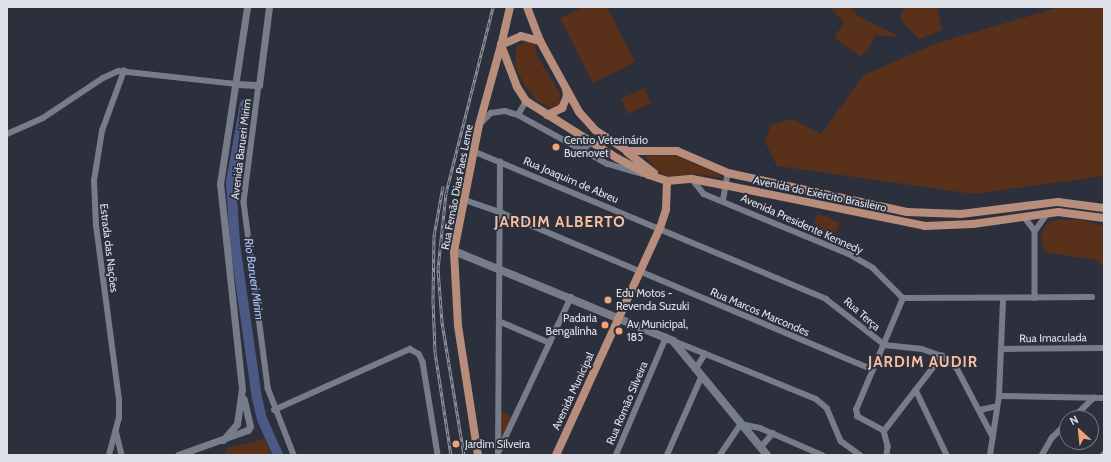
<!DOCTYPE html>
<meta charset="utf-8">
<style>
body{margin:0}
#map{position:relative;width:1111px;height:462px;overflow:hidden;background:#2c303c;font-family:Cabin,sans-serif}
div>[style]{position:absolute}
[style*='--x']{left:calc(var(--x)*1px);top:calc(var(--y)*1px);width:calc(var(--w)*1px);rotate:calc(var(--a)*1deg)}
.green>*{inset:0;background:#593019}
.river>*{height:10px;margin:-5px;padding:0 5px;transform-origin:5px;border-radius:5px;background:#4c5986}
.minor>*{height:5.5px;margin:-2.75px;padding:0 2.75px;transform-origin:2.75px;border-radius:2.75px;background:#777c8a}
.tertiary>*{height:7px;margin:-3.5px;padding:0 3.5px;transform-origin:3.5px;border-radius:3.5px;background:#777c8a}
.secondary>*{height:8px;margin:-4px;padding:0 4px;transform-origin:4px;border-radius:4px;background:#777c8a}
.primary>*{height:8px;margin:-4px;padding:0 4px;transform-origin:4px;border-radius:4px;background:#b88d7b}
.rail>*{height:3px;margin-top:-1.5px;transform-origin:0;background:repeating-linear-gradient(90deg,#2c303c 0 4.5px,#90949d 0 9px);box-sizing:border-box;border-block:1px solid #90949d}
.dots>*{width:11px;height:11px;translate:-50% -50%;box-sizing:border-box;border:2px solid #2c303c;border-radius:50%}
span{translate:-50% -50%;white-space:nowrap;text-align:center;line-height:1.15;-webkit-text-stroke:3.5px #2c303c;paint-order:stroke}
.poi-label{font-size:11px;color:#dee1e9}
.left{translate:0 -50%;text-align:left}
.right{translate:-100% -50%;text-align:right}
.street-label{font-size:11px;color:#dee1e9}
.water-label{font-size:12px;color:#b0c1fb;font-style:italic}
.district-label{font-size:15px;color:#f9be9f;font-weight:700;letter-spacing:1px}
.frame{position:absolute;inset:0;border:8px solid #dee1e9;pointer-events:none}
.north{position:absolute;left:1059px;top:410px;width:40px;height:40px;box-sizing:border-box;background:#2c303c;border:1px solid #737781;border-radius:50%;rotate:333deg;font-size:11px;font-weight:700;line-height:16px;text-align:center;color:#dee1e9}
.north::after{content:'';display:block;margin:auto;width:14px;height:18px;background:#f0a279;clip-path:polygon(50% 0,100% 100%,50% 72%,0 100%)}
</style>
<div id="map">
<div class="green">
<i style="clip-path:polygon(583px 7px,607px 7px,635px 62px,593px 83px,560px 18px)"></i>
<i style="clip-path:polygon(830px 7px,850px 7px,858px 16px,900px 37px,875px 35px,869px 49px,860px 56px,834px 38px,844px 22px)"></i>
<i style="clip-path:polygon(904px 7px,937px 7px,942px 30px,919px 39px,900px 19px)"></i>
<i style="clip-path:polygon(1060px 7px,1104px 7px,1104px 176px,973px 194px,777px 166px,765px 142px,771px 125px,791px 119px,821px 134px,864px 75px,937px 43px)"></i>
<i style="clip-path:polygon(524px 42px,535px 42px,537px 56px,560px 93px,559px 105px,551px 108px,537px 101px,525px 86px,515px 66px,516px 47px)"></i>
<i style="clip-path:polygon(644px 88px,651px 103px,628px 114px,621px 99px)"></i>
<i style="clip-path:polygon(674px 155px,720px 175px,722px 178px,697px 174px,666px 176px,658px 172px,645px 156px)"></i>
<i style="clip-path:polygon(818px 213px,840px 223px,835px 236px,813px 227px)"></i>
<i style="clip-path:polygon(1057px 220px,1081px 220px,1104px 226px,1104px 266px,1096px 260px,1045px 252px,1041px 238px,1043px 230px,1046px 224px)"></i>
<i style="clip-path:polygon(501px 411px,511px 417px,514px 414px,505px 439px,500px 439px)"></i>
<i style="clip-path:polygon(265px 439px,271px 455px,224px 455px,227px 448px)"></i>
</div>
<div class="river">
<i style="--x:245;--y:104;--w:79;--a:100.2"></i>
<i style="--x:231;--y:182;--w:62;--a:86.3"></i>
<i style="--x:235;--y:244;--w:156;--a:81.9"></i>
<i style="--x:257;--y:398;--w:22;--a:77"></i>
<i style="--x:262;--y:419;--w:39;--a:66"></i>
</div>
<div class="minor">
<i style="--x:259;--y:85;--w:118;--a:97.3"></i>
<i style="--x:244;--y:202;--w:188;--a:82.6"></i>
<i style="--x:268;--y:388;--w:72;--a:68.8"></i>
<i style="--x:518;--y:115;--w:16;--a:-60"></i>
<i style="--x:481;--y:123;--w:14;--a:-45"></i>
<i style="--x:491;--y:113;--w:14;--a:-8"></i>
<i style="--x:505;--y:111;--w:14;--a:17"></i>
<i style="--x:518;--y:115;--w:102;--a:28.6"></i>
<i style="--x:608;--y:164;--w:36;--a:16"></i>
<i style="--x:7;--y:134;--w:39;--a:-24"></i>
<i style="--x:43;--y:118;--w:72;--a:-33.7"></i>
<i style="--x:103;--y:78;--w:17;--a:-24"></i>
<i style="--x:119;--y:71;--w:119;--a:6.3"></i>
<i style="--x:473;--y:151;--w:383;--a:22.7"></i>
<i style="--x:826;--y:299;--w:75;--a:37.9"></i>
<i style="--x:885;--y:345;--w:37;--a:6"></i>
<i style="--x:922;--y:349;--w:21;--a:19"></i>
<i style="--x:942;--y:356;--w:19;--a:39"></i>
<i style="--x:957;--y:368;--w:78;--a:62.4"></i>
<i style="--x:581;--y:152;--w:14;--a:-45"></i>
<i style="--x:692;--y:179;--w:19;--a:51"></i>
<i style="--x:704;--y:194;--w:157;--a:22.5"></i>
<i style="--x:849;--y:254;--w:28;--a:30"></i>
<i style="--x:873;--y:268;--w:42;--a:45"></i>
<i style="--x:903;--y:298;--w:189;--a:-0.3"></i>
<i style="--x:465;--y:200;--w:39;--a:19"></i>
<i style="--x:502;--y:213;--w:403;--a:22.9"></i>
<i style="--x:723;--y:200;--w:27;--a:-80"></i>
<i style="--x:1025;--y:218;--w:16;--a:52"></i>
<i style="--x:1035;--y:231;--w:67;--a:90"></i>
<i style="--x:1035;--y:231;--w:19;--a:-55"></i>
<i style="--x:501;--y:322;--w:53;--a:23.2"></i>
<i style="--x:674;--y:341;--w:153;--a:22.2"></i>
<i style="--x:816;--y:399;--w:14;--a:39"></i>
<i style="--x:827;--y:408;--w:36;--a:67"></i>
<i style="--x:841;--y:441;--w:24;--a:36"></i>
<i style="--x:1002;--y:349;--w:102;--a:-0.6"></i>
<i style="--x:695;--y:370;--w:19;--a:-58"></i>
<i style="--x:916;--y:390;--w:72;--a:64.5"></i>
<i style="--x:999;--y:396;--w:105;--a:1.1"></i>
<i style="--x:274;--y:410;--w:149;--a:-24.2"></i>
<i style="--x:410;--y:349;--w:10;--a:29"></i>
<i style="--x:419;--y:354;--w:9;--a:63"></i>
<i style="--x:423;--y:362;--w:94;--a:80.8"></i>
<i style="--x:980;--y:410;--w:17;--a:-13"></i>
<i style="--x:1073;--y:418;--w:29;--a:-44"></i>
<i style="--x:116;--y:431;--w:25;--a:76"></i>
<i style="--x:884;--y:431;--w:30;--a:-152"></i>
<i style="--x:858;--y:417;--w:7;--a:-106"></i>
<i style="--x:856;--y:410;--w:121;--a:-67.2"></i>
<i style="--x:884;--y:431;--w:95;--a:-52.3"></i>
<i style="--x:884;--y:431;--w:16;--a:75"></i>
<i style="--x:888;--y:446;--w:9;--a:96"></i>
<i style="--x:761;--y:447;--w:18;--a:-49"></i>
<i style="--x:498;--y:453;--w:291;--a:-89.6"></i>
<i style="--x:498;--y:453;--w:172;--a:-64.9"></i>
<i style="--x:109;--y:455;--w:38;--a:-75"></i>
<i style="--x:119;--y:418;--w:18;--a:-90"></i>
<i style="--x:119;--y:400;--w:176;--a:-97.5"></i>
<i style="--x:96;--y:226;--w:45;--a:-92.5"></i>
<i style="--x:94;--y:181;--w:51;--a:-80.9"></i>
<i style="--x:102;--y:131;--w:64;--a:-69.9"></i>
<i style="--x:616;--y:455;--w:128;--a:-67"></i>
<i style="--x:667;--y:455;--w:84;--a:-66.2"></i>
<i style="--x:720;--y:455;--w:37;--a:-56"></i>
<i style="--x:741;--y:424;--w:19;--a:12"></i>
<i style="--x:760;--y:428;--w:68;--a:23.5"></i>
<i style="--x:990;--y:455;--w:60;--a:-81.3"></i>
<i style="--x:999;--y:396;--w:97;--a:-87.6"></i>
<i style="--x:1042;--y:455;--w:20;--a:-60"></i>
<i style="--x:1052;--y:438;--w:21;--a:-45"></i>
<i style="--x:1103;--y:455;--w:1;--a:-45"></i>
</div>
<div class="tertiary">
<i style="--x:237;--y:84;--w:22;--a:3"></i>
<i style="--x:259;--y:85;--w:79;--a:-82.7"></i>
<i style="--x:223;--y:440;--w:21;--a:-49"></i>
<i style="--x:237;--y:424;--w:35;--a:-82"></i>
<i style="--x:242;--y:389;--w:206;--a:-96.1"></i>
<i style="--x:220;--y:184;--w:179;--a:-81.3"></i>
<i style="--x:178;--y:455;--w:74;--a:-19.7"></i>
<i style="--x:248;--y:430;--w:4;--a:-63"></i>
<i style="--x:250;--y:426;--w:28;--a:-103"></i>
</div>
<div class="secondary">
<i style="--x:454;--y:251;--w:237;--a:22.3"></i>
<i style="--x:673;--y:341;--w:148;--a:50.5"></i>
</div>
<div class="primary">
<i style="--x:510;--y:7;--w:39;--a:103"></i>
<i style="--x:501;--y:45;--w:45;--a:69.1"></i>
<i style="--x:517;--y:87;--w:17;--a:57"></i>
<i style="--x:526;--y:101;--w:107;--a:32.1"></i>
<i style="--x:617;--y:158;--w:36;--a:28"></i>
<i style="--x:649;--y:175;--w:19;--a:18"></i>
<i style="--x:667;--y:181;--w:25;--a:-5"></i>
<i style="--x:692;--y:179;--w:33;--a:11"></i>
<i style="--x:724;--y:185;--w:205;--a:11.5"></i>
<i style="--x:925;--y:226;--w:48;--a:-2.4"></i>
<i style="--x:973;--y:224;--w:86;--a:-8"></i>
<i style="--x:1058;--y:212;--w:46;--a:7.4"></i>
<i style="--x:527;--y:7;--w:36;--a:69"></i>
<i style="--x:540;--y:41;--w:81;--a:61.2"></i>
<i style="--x:579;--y:112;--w:24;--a:48"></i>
<i style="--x:595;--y:130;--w:38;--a:33"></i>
<i style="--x:627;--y:151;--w:50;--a:0"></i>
<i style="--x:677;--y:151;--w:56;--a:23.3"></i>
<i style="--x:728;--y:173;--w:183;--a:12.3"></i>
<i style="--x:907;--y:212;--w:54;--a:2.1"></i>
<i style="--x:961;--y:214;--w:98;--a:-7.1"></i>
<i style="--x:1058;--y:202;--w:46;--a:7.4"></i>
<i style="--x:547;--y:115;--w:17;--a:-25"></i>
<i style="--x:562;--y:108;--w:13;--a:-67"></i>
<i style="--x:567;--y:96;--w:7;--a:-98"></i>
<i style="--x:627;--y:152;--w:34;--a:38"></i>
<i style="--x:478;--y:455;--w:131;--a:-98.8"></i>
<i style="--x:458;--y:326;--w:75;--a:-93.1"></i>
<i style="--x:454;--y:251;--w:128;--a:-78.8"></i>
<i style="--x:479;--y:125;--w:83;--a:-74.6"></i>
<i style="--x:501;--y:45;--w:22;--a:-24"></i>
<i style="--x:521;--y:36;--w:20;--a:15"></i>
<i style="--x:556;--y:455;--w:250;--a:-65.4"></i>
<i style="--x:660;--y:228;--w:20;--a:-72"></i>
<i style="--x:666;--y:209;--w:28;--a:-88"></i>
</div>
<div class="rail">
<i style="--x:443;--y:186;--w:51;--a:100.2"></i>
<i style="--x:434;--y:236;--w:64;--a:90.9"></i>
<i style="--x:433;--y:300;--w:52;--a:87.8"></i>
<i style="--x:435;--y:352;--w:104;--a:81.2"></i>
<i style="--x:464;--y:455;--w:135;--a:-99.4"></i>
<i style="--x:442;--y:322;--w:53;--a:-94.3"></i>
<i style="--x:438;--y:269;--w:76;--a:-84"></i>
<i style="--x:446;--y:193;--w:192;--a:-75.8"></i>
</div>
<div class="dots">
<i style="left:556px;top:147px;background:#f0a279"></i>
<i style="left:608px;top:300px;background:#f0a279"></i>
<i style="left:605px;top:325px;background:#f0a279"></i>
<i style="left:619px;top:331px;background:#f0a279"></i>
<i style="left:456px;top:444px;background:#f0a279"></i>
</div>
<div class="poi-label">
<span class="left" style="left:564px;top:147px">Centro Veterinário<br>Buenovet</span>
<span class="left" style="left:616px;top:300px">Edu Motos -<br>Revenda Suzuki</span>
<span class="right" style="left:597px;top:325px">Padaria<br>Bengalinha</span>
<span class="left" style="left:627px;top:331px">Av Municipal,<br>185</span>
<span class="left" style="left:465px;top:444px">Jardim Silveira</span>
</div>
<div class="street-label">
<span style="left:241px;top:149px;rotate:-83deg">Avenida Barueri Mirim</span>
<span style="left:571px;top:180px;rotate:23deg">Rua Joaquim de Abreu</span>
<span style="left:457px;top:187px;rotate:-79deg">Rua Fernão Dias Paes Leme</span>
<span style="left:820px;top:194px;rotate:12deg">Avenida do Exército Brasileiro</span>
<span style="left:802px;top:224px;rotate:24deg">Avenida Presidente Kennedy</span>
<span style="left:109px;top:248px;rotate:83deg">Estrada das Nações</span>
<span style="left:760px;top:312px;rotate:23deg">Rua Marcos Marcondes</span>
<span style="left:862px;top:314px;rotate:41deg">Rua Terça</span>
<span style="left:1053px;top:338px;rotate:-1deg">Rua Imaculada</span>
<span style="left:573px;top:391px;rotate:-65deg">Avenida Municipal</span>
<span style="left:627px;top:403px;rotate:-67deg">Rua Romão Silveira</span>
</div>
<div class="water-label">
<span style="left:254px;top:279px;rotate:82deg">Rio Barueri Mirim</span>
</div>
<div class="district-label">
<span style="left:560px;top:223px">JARDIM ALBERTO</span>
<span style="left:923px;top:363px">JARDIM AUDIR</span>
</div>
<div class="frame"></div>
<div class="north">N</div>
</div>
